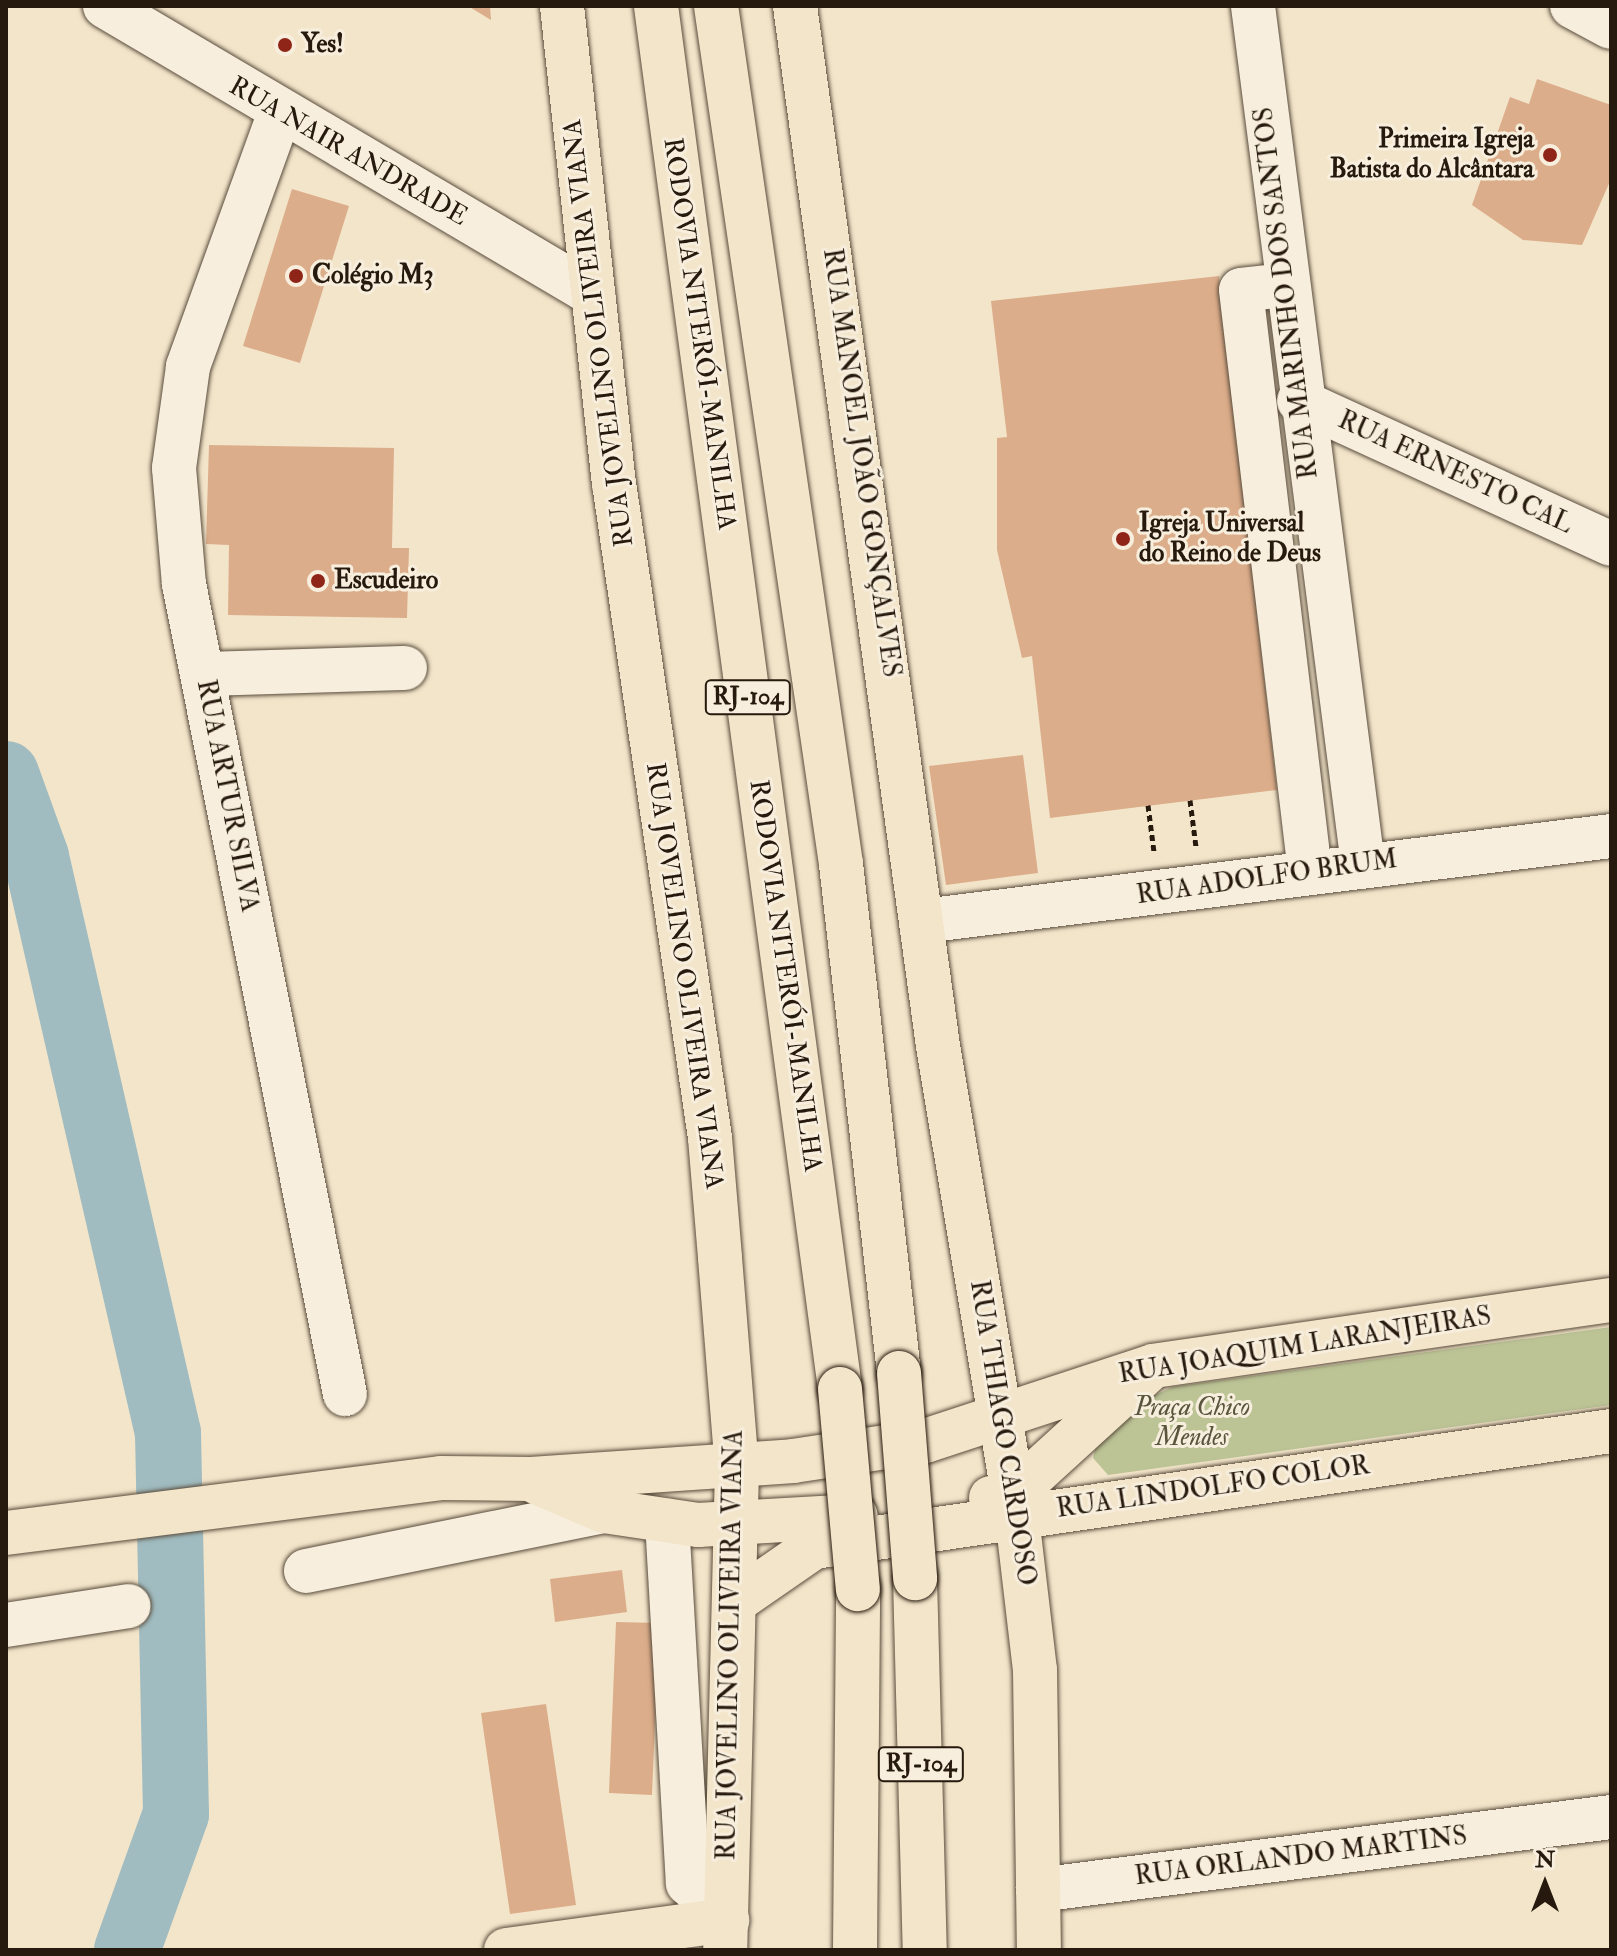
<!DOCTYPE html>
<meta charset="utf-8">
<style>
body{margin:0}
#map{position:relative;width:1617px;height:1956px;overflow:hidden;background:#f3e5ca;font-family:"IM FELL Double Pica",serif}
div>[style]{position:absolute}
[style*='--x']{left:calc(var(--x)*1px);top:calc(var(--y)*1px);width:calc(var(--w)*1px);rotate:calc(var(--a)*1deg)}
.green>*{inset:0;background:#bcc496}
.river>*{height:66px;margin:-33px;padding:0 33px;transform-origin:33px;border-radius:33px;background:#a0bcc0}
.building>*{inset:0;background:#dcad8a}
.path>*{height:5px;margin-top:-2.5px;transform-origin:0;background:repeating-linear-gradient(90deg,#26190d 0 6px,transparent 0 10px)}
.roads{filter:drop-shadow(0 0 2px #594c3c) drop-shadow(0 0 2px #594c3c)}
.minor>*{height:44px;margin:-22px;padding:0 22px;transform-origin:22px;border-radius:22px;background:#f7eedd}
.major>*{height:44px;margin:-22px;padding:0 22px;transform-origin:22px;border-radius:22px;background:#f3e5ca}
.highway>*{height:44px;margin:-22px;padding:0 22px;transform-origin:22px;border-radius:22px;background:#f3e5ca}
.path-bridge>*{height:5px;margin-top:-2.5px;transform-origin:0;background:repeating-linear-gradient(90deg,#26190d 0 6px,transparent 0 10px)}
.bridges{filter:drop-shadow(0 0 2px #26190d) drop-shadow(0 0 2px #26190d)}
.highway-bridge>*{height:44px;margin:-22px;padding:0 22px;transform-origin:22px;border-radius:22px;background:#f3e5ca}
.dots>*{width:22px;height:22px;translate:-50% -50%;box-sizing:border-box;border:4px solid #f7eedd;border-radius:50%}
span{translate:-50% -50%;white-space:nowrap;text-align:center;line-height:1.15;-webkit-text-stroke:6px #f7eedd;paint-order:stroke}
.shield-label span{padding:2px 6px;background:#f7eedd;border:2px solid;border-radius:6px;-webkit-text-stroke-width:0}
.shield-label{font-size:24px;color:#26190d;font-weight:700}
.poi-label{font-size:26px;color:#26190d;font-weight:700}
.left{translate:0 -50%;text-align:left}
.right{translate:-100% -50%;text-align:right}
.street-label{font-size:26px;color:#26190d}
.park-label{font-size:26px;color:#5a553d;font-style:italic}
.frame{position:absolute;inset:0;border:8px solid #26190d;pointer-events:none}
.north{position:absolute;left:1505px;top:1844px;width:80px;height:80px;-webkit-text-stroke:6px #f7eedd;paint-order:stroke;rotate:0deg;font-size:22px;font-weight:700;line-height:32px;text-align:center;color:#26190d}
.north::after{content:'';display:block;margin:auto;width:28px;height:36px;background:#26190d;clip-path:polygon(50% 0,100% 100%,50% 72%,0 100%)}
</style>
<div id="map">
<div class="green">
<i style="clip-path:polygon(1611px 1327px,1611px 1405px,1108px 1475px,1093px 1458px,1097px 1441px,1139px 1403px,1172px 1387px)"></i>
</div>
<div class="river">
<i style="--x:6;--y:774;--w:88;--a:70.1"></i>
<i style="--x:36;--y:857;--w:591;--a:77.09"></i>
<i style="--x:168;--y:1433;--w:381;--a:88.8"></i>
<i style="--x:176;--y:1814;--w:145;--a:109.8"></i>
</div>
<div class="building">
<i style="clip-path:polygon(468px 6px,490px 6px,491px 20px)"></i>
<i style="clip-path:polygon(1537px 79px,1611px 105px,1611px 179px,1582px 245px,1523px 240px,1472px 205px,1510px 97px,1529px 104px)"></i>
<i style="clip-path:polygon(292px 189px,349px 206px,300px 363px,243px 346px)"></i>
<i style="clip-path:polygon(1219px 276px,1277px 790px,1050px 818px,1032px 656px,1022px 658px,997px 550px,997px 438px,1007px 437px,991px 301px)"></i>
<i style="clip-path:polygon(209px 445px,394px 448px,392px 548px,409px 548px,407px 618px,228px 615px,229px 545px,206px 544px)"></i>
<i style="clip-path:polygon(1023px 755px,1038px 873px,946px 885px,929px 766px)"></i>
<i style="clip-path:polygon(622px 1570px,627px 1612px,555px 1622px,550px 1579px)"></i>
<i style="clip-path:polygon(616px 1622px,659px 1623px,652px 1795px,609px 1793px)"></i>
<i style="clip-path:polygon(546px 1704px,576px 1905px,510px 1914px,481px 1713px)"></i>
</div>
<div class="path">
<i style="--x:1190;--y:800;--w:47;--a:82.7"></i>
<i style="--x:1148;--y:805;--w:47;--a:82.7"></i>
</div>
<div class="roads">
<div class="minor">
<i style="--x:105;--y:6;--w:567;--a:30.55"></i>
<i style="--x:1253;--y:6;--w:866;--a:82.7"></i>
<i style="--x:1572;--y:6;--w:44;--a:28.3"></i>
<i style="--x:279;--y:115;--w:268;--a:109.9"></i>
<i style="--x:188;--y:367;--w:102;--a:97.9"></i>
<i style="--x:174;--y:468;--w:116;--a:85.1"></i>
<i style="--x:184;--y:584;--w:826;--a:78.76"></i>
<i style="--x:1285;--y:285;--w:44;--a:173.5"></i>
<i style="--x:1241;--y:290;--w:586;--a:83.24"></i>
<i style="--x:1299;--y:401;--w:343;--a:24.6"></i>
<i style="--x:203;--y:674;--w:202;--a:-1.7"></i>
<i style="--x:923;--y:921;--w:693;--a:-7.04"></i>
<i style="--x:667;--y:1521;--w:363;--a:86.7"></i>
<i style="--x:688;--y:1883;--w:54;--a:43.5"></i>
<i style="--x:306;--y:1571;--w:304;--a:-11.4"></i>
<i style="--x:6;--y:1625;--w:124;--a:-8.8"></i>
<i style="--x:1038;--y:1890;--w:578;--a:-7.26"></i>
</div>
<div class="major">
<i style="--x:562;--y:6;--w:480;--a:83.8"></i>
<i style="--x:614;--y:483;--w:662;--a:81.66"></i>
<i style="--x:710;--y:1138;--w:120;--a:85.2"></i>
<i style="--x:720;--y:1258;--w:211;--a:85.4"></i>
<i style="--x:737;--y:1468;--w:482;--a:91.4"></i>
<i style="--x:795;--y:6;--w:1050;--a:82.17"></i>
<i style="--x:938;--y:1046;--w:478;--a:80.5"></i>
<i style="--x:1017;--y:1517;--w:154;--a:83.3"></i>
<i style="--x:1035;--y:1670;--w:280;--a:89.2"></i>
<i style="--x:536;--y:1482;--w:74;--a:23.1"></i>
<i style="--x:604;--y:1511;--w:95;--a:8.5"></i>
<i style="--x:698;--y:1525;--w:158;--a:-3.3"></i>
<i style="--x:991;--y:1498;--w:24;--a:-12"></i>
<i style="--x:1014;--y:1493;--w:184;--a:-42.4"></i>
<i style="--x:6;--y:1533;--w:438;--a:-7.2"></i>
<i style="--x:441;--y:1478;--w:90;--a:0.6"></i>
<i style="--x:531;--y:1479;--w:263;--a:-3.9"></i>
<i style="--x:793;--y:1461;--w:134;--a:-8.6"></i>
<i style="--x:925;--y:1441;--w:240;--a:-18.2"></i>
<i style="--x:1153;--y:1366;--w:463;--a:-8.2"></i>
<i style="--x:736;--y:1601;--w:95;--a:-34.7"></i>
<i style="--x:814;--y:1547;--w:805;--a:-8.28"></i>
<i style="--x:506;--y:1950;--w:223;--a:-7.7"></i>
</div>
<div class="highway">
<i style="--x:656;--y:6;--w:1395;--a:82.42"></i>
<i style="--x:716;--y:6;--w:867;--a:81.71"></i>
<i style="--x:841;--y:864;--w:512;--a:83.5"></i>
<i style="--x:915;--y:1578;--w:372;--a:88.5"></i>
<i style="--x:855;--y:1950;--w:361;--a:-89.5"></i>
</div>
</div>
<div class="path-bridge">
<i style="--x:1248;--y:529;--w:43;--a:-5.3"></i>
</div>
<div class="bridges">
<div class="highway-bridge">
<i style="--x:899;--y:1373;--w:206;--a:85.5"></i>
<i style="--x:840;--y:1389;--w:201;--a:84.9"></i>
</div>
</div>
<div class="dots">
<i style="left:285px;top:45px;background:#8f2418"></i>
<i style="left:1550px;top:155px;background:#8f2418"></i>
<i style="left:296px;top:276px;background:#8f2418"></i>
<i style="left:1123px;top:539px;background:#8f2418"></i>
<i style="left:318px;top:581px;background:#8f2418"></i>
</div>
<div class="shield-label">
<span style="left:748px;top:697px">RJ-104</span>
<span style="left:921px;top:1764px">RJ-104</span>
</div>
<div class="poi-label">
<span class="left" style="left:301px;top:45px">Yes!</span>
<span class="right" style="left:1534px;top:155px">Primeira Igreja<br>Batista do Alcântara</span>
<span class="left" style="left:312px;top:276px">Colégio M3</span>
<span class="left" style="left:1139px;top:539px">Igreja Universal<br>do Reino de Deus</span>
<span class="left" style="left:334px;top:581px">Escudeiro</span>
</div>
<div class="street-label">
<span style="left:348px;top:152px;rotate:30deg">RUA NAIR ANDRADE</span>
<span style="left:1287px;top:293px;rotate:-97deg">RUA MARINHO DOS SANTOS</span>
<span style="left:599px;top:333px;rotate:-97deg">RUA JOVELINO OLIVEIRA VIANA</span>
<span style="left:699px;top:334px;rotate:82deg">RODOVIA NITERÓI-MANILHA</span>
<span style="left:861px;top:463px;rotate:82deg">RUA MANOEL JOÃO GONÇALVES</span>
<span style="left:1455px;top:473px;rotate:25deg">RUA ERNESTO CAL</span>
<span style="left:227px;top:796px;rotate:79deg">RUA ARTUR SILVA</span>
<span style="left:1267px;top:878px;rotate:-8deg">RUA ADOLFO BRUM</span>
<span style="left:684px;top:976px;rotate:82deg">RUA JOVELINO OLIVEIRA VIANA</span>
<span style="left:785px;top:976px;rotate:82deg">RODOVIA NITERÓI-MANILHA</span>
<span style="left:1305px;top:1346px;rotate:-9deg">RUA JOAQUIM LARANJEIRAS</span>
<span style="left:1002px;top:1433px;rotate:81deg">RUA THIAGO CARDOSO</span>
<span style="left:1213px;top:1488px;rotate:-8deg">RUA LINDOLFO COLOR</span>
<span style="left:731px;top:1645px;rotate:-89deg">RUA JOVELINO OLIVEIRA VIANA</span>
<span style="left:1301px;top:1857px;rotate:-7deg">RUA ORLANDO MARTINS</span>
</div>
<div class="park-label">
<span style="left:1192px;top:1423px">Praça Chico<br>Mendes</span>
</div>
<div class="frame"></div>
<div class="north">N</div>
</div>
